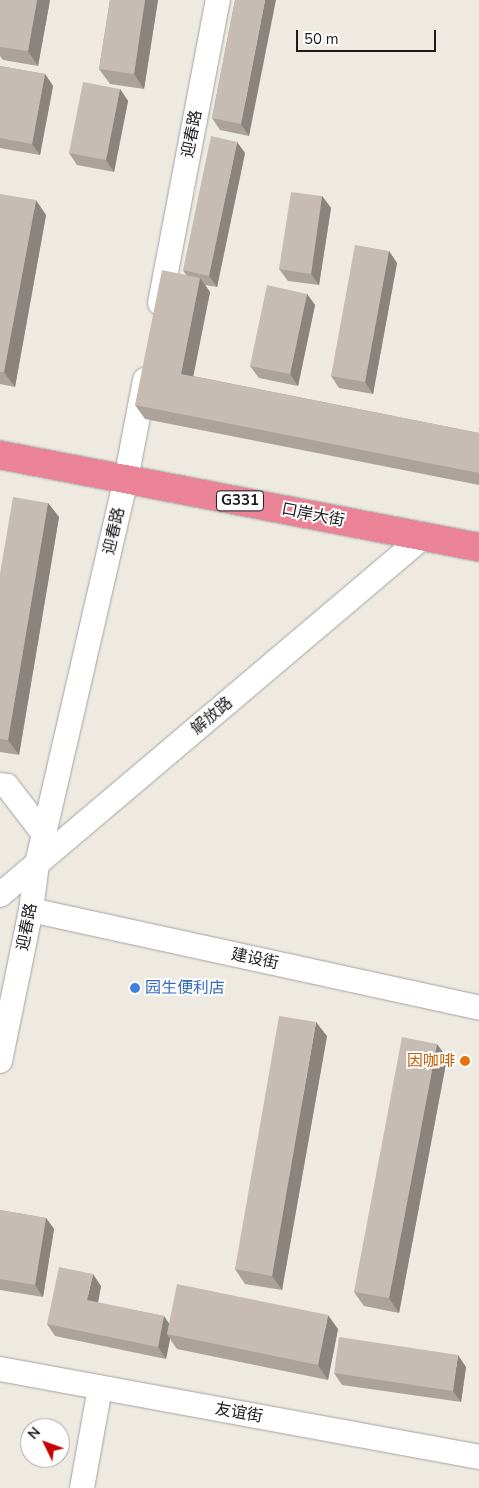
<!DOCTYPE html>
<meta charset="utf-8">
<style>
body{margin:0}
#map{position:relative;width:479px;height:1488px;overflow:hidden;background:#eeeae1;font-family:"Nunito Sans","Noto Sans SC",sans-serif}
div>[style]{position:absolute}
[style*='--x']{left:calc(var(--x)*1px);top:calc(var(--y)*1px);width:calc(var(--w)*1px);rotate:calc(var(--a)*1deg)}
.roads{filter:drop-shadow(0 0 1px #a3a3a3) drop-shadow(0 0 1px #a3a3a3)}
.minor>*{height:24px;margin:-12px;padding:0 12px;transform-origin:12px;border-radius:12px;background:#fff}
.highway>*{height:28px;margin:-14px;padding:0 14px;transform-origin:14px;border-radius:14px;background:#eb8396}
.wall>*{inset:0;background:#aaa29b}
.shaded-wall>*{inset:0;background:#8b847e}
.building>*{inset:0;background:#c6bcb4}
.dots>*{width:14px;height:14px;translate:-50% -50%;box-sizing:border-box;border:2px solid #fff;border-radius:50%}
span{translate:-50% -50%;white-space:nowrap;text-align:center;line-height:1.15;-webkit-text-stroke:4px #fff;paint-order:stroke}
.shield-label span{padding:1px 4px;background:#fff;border:1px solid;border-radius:4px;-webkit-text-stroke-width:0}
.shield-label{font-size:15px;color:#1c1c1c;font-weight:700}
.street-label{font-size:16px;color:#1c1c1c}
.shop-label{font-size:16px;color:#366cbe}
.left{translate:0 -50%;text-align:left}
.food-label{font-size:16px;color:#c56008}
.right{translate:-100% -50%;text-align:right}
.north{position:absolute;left:20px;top:1418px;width:50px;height:50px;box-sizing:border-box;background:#fff;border:1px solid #a4a4a4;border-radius:50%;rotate:312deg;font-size:14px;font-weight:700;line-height:20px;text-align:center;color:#1c1c1c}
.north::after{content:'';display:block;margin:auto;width:18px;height:22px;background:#c80100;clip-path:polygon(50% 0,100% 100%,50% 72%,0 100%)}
.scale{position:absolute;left:296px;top:30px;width:140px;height:22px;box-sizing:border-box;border:2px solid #1c1c1c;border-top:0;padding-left:6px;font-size:15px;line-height:18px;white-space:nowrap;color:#1c1c1c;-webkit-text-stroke:4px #fff;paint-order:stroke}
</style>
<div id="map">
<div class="roads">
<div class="minor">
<i style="--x:160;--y:303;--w:309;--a:-79.2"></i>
<i style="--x:0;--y:785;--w:7;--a:8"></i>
<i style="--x:7;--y:786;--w:61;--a:52.4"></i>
<i style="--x:0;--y:895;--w:556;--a:-40.25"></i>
<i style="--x:31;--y:910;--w:459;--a:12.3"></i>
<i style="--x:0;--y:1061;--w:154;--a:-78.4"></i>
<i style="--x:31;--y:910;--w:46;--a:-82.6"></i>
<i style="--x:37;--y:864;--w:395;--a:-77"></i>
<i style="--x:126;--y:479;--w:101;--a:-79.1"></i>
<i style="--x:0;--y:1369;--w:487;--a:10.4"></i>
<i style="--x:82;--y:1488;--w:102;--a:-79.8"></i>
</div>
<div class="highway">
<i style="--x:0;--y:455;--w:488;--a:10.9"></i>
</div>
</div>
<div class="wall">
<i style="clip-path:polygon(0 0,50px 0,38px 66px,3px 60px,0 56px)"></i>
<i style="clip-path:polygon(110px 0,158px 0,144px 89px,110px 84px,99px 69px)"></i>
<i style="clip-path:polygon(235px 0,249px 136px,220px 130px,212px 118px)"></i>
<i style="clip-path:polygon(0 66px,45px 74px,53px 86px,40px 155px,0 148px)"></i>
<i style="clip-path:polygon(120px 89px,128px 101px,114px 172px,77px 165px,69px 153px)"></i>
<i style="clip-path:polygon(245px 153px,217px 287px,205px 285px,210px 292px,193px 376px,479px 433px,479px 485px,145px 419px,135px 405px,186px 275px,183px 270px)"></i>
<i style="clip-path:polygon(0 194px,46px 215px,15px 387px,0 384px)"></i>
<i style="clip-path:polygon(322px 196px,331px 208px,319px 285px,288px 281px,279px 269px)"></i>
<i style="clip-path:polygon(389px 251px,397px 263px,373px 394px,339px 388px,331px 376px)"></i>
<i style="clip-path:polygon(307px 294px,315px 305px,298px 386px,259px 378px,250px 366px)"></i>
<i style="clip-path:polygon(48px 503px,59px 517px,19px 755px,0 752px,0 574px)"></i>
<i style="clip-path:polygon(327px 1036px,282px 1290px,245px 1284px,235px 1269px)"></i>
<i style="clip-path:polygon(437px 1044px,447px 1058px,399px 1313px,364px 1306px,354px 1292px)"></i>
<i style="clip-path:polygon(0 1210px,46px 1218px,54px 1229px,43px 1297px,0 1290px)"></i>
<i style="clip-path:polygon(101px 1286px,98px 1303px,164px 1316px,169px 1324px,338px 1329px,328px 1380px,177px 1349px,170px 1339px,166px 1359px,55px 1336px,47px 1324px)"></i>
<i style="clip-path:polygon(466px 1367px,461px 1402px,342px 1385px,334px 1373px)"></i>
</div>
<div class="shaded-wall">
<i style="clip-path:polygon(37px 0,50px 0,38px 66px,28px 51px)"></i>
<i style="clip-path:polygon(145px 0,158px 0,144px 89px,134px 74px)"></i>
<i style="clip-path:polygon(265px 0,276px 0,249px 136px,241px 124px)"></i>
<i style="clip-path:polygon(45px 74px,53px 86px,40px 155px,32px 144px)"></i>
<i style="clip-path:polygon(120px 89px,128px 101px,114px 172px,106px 160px)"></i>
<i style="clip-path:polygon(237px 142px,245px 153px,217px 287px,209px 276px)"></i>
<i style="clip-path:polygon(322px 196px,331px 208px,319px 285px,311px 274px)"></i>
<i style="clip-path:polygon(36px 200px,46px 215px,15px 387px,4px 372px)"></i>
<i style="clip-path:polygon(389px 251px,397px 263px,373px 394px,365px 382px)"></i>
<i style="clip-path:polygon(200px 278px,210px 292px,191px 388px,181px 374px)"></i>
<i style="clip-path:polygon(307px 294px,315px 305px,298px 386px,290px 374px)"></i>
<i style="clip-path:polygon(48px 503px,59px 517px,19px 755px,8px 740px)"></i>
<i style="clip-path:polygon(316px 1022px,327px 1036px,282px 1290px,272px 1276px)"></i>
<i style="clip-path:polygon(437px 1044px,447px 1058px,399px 1313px,389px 1298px)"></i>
<i style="clip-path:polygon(46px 1218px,54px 1229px,43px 1297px,35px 1285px)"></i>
<i style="clip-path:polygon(93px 1274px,101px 1286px,96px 1312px,87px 1300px)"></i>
<i style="clip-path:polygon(328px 1315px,338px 1329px,328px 1380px,318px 1365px)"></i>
<i style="clip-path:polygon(164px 1316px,172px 1328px,167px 1334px,170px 1339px,166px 1359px,158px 1347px)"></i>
<i style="clip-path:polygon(458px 1355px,466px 1367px,461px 1402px,453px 1391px)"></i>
</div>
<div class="building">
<i style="clip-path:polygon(0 0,37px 0,28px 51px,0 47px)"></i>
<i style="clip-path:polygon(110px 0,145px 0,134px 74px,99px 69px)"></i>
<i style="clip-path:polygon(235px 0,265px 0,241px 124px,212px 118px)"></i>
<i style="clip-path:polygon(0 66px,45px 74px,32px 144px,0 138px)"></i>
<i style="clip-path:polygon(83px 82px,120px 89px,106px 160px,69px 153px)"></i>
<i style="clip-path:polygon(211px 136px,237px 142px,209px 276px,183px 270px)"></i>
<i style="clip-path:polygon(291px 192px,322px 196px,311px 274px,279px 269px)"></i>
<i style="clip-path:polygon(0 194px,36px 200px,4px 372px,0 372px)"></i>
<i style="clip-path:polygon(355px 245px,389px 251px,365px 382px,331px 376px)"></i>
<i style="clip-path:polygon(162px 270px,200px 278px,181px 374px,479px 433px,479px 473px,135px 405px)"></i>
<i style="clip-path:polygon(267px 285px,307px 294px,290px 374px,250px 366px)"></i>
<i style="clip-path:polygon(13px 497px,48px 503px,8px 740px,0 739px,0 574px)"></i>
<i style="clip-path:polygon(279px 1016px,316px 1022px,272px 1276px,235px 1269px)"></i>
<i style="clip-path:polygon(402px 1037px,437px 1044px,389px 1298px,354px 1292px)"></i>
<i style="clip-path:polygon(0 1210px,46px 1218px,35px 1285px,0 1279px)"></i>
<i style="clip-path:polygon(59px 1267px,93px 1274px,87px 1300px,164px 1316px,158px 1347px,47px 1324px)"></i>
<i style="clip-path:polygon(177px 1284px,328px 1315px,318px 1365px,167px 1334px)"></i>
<i style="clip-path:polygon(339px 1337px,458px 1355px,453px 1391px,334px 1373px)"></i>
</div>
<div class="dots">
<i style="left:135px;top:988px;background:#3f7fe0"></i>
<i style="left:465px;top:1061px;background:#e8710a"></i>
</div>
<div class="shield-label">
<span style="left:240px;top:501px">G331</span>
</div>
<div class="street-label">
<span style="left:192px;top:134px;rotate:-79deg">迎春路</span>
<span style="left:313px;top:515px;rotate:11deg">口岸大街</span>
<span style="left:114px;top:531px;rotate:-77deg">迎春路</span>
<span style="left:212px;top:716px;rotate:-40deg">解放路</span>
<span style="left:27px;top:927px;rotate:-79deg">迎春路</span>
<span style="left:255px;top:959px;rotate:12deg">建设街</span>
<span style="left:239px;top:1413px;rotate:10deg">友谊街</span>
</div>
<div class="shop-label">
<span class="left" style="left:145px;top:988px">园生便利店</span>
</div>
<div class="food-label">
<span class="right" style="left:455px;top:1061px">因咖啡</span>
</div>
<div class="north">N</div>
<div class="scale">50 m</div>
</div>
